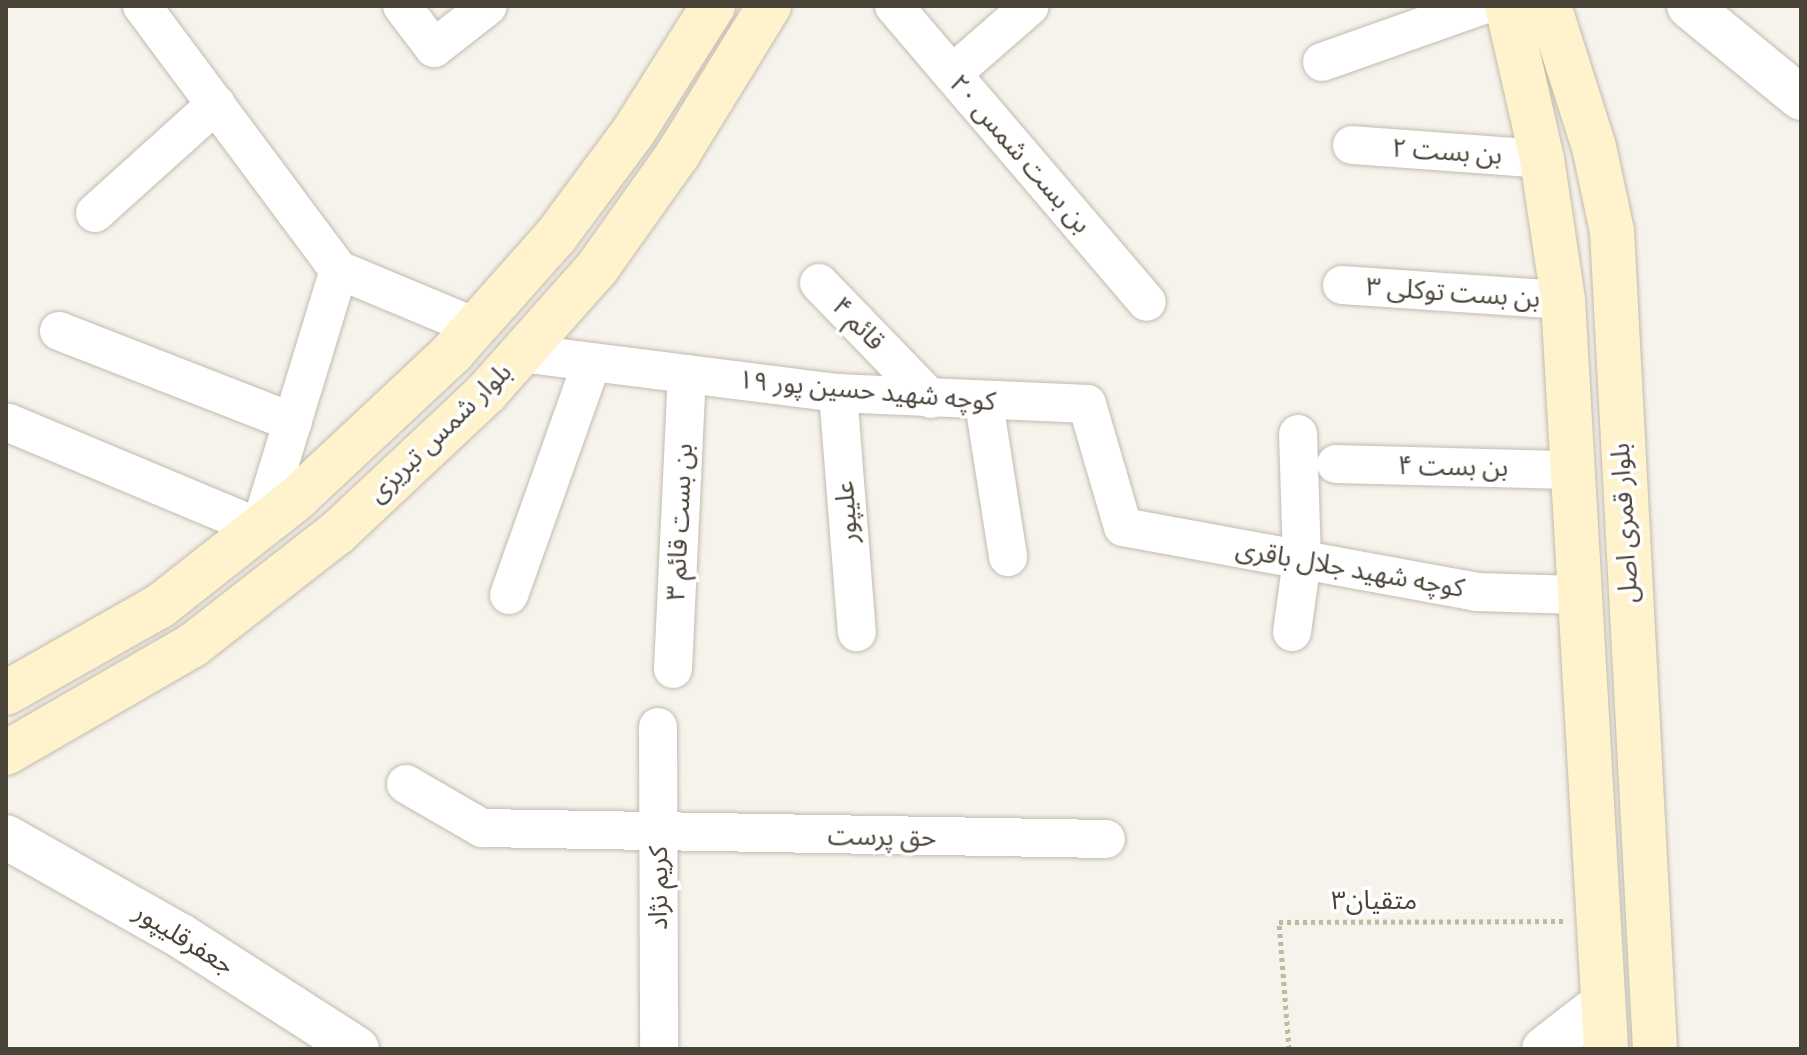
<!DOCTYPE html>
<meta charset="utf-8">
<style>
body{margin:0}
#map{position:relative;width:1807px;height:1055px;overflow:hidden;background:#f6f3ec;font-family:"Fira Sans Condensed","Noto Sans Arabic",sans-serif}
div>[style]{position:absolute}
[style*='--x']{left:calc(var(--x)*1px);top:calc(var(--y)*1px);width:calc(var(--w)*1px);rotate:calc(var(--a)*1deg)}
.path>*{height:5px;margin-top:-2.5px;transform-origin:0;background:repeating-linear-gradient(90deg,#c4b79f 0 4px,transparent 0 8px)}
.roads{filter:drop-shadow(0 0 2px #c2bbae) drop-shadow(0 0 2px #c2bbae)}
.minor>*{height:38px;margin:-19px;padding:0 19px;transform-origin:19px;border-radius:19px;background:#fff}
.tertiary>*{height:44px;margin:-22px;padding:0 22px;transform-origin:22px;border-radius:22px;background:#fff}
.secondary>*{height:44px;margin:-22px;padding:0 22px;transform-origin:22px;border-radius:22px;background:#fff3cd}
span{translate:-50% -50%;white-space:nowrap;text-align:center;line-height:1.15;-webkit-text-stroke:7px #fff;paint-order:stroke}
.street-label{font-size:26px;color:#4b4439}
.frame{position:absolute;inset:0;border:8px solid #4b4439;pointer-events:none}
</style>
<div id="map">
<div class="path">
<i style="--x:1289;--y:1049;--w:127;--a:-94.5"></i>
<i style="--x:1279;--y:922;--w:284;--a:-0.2"></i>
</div>
<div class="roads">
<div class="minor">
<i style="--x:142;--y:6;--w:329;--a:53.3"></i>
<i style="--x:402;--y:6;--w:53;--a:52.7"></i>
<i style="--x:434;--y:48;--w:68;--a:-37.9"></i>
<i style="--x:894;--y:6;--w:389;--a:49.5"></i>
<i style="--x:1322;--y:62;--w:168;--a:-19.5"></i>
<i style="--x:952;--y:74;--w:103;--a:-41.1"></i>
<i style="--x:1352;--y:145;--w:191;--a:4.2"></i>
<i style="--x:95;--y:213;--w:163;--a:-42"></i>
<i style="--x:819;--y:283;--w:161;--a:46"></i>
<i style="--x:1342;--y:285;--w:222;--a:3.9"></i>
<i style="--x:59;--y:331;--w:251;--a:21.3"></i>
<i style="--x:521;--y:353;--w:320;--a:7.2"></i>
<i style="--x:838;--y:393;--w:249;--a:2.5"></i>
<i style="--x:1087;--y:404;--w:128;--a:73.7"></i>
<i style="--x:1123;--y:527;--w:359;--a:10.4"></i>
<i style="--x:1476;--y:592;--w:102;--a:1.7"></i>
<i style="--x:838;--y:393;--w:240;--a:85.5"></i>
<i style="--x:984;--y:403;--w:156;--a:81.1"></i>
<i style="--x:9;--y:423;--w:272;--a:22.7"></i>
<i style="--x:260;--y:528;--w:270;--a:-73"></i>
<i style="--x:339;--y:270;--w:147;--a:22.7"></i>
<i style="--x:1336;--y:464;--w:234;--a:1.5"></i>
<i style="--x:509;--y:595;--w:247;--a:-70.4"></i>
<i style="--x:1292;--y:632;--w:73;--a:-82.1"></i>
<i style="--x:1302;--y:560;--w:126;--a:-91.8"></i>
<i style="--x:673;--y:669;--w:295;--a:-87.3"></i>
<i style="--x:658;--y:727;--w:322;--a:89.8"></i>
<i style="--x:406;--y:784;--w:88;--a:30.1"></i>
<i style="--x:482;--y:828;--w:624;--a:1.01"></i>
</div>
<div class="tertiary">
<i style="--x:1689;--y:6;--w:145;--a:39.4"></i>
<i style="--x:6;--y:837;--w:201;--a:29.5"></i>
<i style="--x:181;--y:936;--w:209;--a:32.7"></i>
<i style="--x:1544;--y:1049;--w:73;--a:-37.8"></i>
</div>
<div class="secondary">
<i style="--x:1507;--y:6;--w:157;--a:77.1"></i>
<i style="--x:1542;--y:159;--w:143;--a:81.5"></i>
<i style="--x:1563;--y:300;--w:750;--a:86.71"></i>
<i style="--x:1549;--y:6;--w:148;--a:72.3"></i>
<i style="--x:1594;--y:147;--w:86;--a:77.9"></i>
<i style="--x:1612;--y:231;--w:819;--a:86.99"></i>
<i style="--x:6;--y:693;--w:177;--a:-29.5"></i>
<i style="--x:160;--y:606;--w:173;--a:-38.2"></i>
<i style="--x:296;--y:499;--w:215;--a:-43.1"></i>
<i style="--x:453;--y:352;--w:155;--a:-48.4"></i>
<i style="--x:556;--y:236;--w:131;--a:-53.4"></i>
<i style="--x:634;--y:131;--w:148;--a:-57.7"></i>
<i style="--x:6;--y:753;--w:216;--a:-30"></i>
<i style="--x:193;--y:645;--w:182;--a:-37.9"></i>
<i style="--x:337;--y:533;--w:206;--a:-43.2"></i>
<i style="--x:487;--y:392;--w:166;--a:-48.4"></i>
<i style="--x:597;--y:268;--w:140;--a:-54.6"></i>
<i style="--x:678;--y:154;--w:174;--a:-58.4"></i>
</div>
</div>
<div class="street-label">
<span style="left:1447px;top:152px;rotate:4deg">بن بست ۲</span>
<span style="left:1020px;top:154px;rotate:49deg">بن بست شمس ۲۰</span>
<span style="left:1453px;top:293px;rotate:4deg">بن بست توکلی ۳</span>
<span style="left:858px;top:324px;rotate:46deg">قائم ۴</span>
<span style="left:867px;top:391px;rotate:5deg">کوچه شهید حسین پور ۱۹</span>
<span style="left:440px;top:433px;rotate:-44deg">بلوار شمس تبریزی</span>
<span style="left:1453px;top:467px;rotate:1deg">بن بست ۴</span>
<span style="left:847px;top:512px;rotate:-94deg">علیپور</span>
<span style="left:680px;top:522px;rotate:-87deg">بن بست قائم ۳</span>
<span style="left:1625px;top:523px;rotate:-93deg">بلوار قمری اصل</span>
<span style="left:1350px;top:569px;rotate:10deg">کوچه شهید جلال باقری</span>
<span style="left:882px;top:837px;rotate:1deg">حق پرست</span>
<span style="left:659px;top:888px;rotate:-90deg">کریم نژاد</span>
<span style="left:1374px;top:901px">متقیان۳</span>
<span style="left:184px;top:939px;rotate:32deg">جعفرقلیپور</span>
</div>
<div class="frame"></div>
</div>
